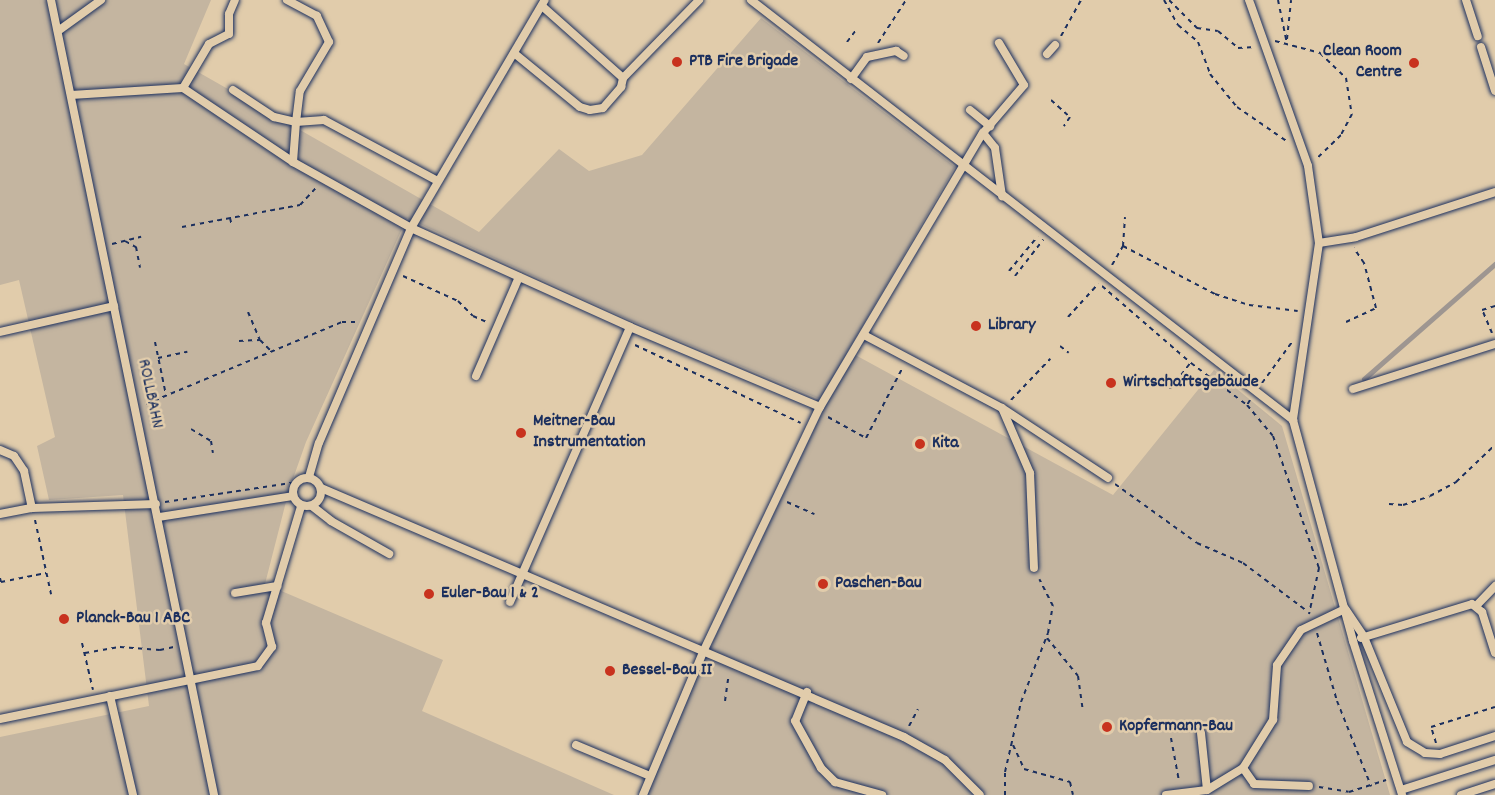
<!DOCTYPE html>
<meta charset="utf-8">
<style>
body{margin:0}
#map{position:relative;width:1495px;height:795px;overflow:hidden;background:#e1ccab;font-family:Dekko,sans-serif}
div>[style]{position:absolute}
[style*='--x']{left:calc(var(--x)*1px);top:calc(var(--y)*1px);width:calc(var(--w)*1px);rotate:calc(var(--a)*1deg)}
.green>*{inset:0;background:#c4b5a0}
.stream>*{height:4.5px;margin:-2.25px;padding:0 2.25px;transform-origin:2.25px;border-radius:2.25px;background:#9e9691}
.path>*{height:2px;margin-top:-1px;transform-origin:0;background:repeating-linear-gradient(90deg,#1b2f5e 0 4.5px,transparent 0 9px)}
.roads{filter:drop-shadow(0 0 2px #1b2f5e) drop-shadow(0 0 2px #1b2f5e)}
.service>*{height:8px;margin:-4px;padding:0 4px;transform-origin:4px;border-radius:4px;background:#e1ccab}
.service>.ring{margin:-4px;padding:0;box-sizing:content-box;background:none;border:8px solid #e1ccab;border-radius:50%}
.dots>*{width:16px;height:16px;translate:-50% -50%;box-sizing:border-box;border:3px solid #e1ccab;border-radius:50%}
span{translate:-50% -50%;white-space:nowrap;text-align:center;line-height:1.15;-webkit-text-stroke:5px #e1ccab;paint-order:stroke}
.poi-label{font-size:18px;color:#1b2f5e;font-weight:700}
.right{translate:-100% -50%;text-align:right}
.left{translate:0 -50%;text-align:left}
.street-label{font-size:18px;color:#1b2f5e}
</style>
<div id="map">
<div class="green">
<i style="clip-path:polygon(0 0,211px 0,184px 64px,479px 232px,559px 149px,589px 171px,642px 155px,761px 18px,955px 167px,848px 351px,1113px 495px,1214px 370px,1282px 426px,1390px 795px,640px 795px,827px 402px,632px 321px,407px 218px,306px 442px,289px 490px,265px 584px,443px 660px,422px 711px,614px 795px,0 795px,0 737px,149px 706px,123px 495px,49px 500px,37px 446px,55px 437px,19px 280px,0 285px)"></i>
</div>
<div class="stream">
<i style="--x:1364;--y:379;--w:174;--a:-41.3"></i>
</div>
<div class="path">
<i style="--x:1164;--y:0;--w:29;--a:61"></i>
<i style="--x:1178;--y:25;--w:26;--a:40"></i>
<i style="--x:1198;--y:42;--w:34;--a:69"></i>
<i style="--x:1210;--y:74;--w:43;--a:50.7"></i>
<i style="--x:1237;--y:107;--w:62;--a:34.5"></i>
<i style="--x:1169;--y:0;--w:40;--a:45"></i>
<i style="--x:1197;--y:28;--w:21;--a:8"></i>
<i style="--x:1218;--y:31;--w:26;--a:40"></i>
<i style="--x:1238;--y:48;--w:17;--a:-3"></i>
<i style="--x:1278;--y:0;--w:45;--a:78.4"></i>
<i style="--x:1061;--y:36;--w:41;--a:-60.9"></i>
<i style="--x:1287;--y:39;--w:39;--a:-84"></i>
<i style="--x:1275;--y:41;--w:47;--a:14.9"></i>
<i style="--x:1320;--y:53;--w:36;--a:44"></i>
<i style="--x:1346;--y:78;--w:36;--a:81"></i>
<i style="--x:1352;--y:114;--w:24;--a:118"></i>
<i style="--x:1341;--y:135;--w:33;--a:136"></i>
<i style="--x:847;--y:42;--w:15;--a:-53"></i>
<i style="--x:878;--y:43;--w:51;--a:-56.9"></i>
<i style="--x:1051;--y:100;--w:25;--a:42"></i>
<i style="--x:1070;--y:117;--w:11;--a:124"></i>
<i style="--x:230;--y:218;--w:8;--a:76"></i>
<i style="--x:182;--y:227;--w:120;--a:-10.6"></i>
<i style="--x:300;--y:205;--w:23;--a:-47"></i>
<i style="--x:125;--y:241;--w:13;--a:29"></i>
<i style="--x:136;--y:247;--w:21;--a:79"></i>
<i style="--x:112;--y:244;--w:30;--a:-14"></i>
<i style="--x:1123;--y:246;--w:29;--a:-86"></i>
<i style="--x:1112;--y:265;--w:22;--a:-60"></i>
<i style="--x:1123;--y:246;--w:104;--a:27.6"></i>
<i style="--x:1215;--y:294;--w:36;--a:18"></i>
<i style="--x:1249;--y:305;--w:49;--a:7"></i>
<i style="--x:1009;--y:271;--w:45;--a:-50.4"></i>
<i style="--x:403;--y:276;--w:60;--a:24.4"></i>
<i style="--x:458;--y:301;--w:21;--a:45"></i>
<i style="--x:473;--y:316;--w:17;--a:24"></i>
<i style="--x:1015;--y:276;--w:46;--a:-52.1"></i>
<i style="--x:1102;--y:286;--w:118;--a:40.9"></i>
<i style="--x:1191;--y:363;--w:70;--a:36.9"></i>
<i style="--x:248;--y:312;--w:30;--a:67"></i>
<i style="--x:260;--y:340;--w:17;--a:45"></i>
<i style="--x:1068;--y:317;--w:45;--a:-47.7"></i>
<i style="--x:1346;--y:322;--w:33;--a:-25"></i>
<i style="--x:1376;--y:308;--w:47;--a:-104.9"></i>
<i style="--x:1364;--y:263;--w:18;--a:-124"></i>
<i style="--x:1492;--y:333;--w:25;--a:-113"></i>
<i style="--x:1482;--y:310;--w:14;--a:-17"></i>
<i style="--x:239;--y:341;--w:21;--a:-3"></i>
<i style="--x:155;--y:342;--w:54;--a:78.3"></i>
<i style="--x:635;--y:345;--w:183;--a:25.2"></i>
<i style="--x:1060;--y:346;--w:11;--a:38"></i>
<i style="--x:158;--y:358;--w:30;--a:-12"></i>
<i style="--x:1262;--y:383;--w:51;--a:-53.8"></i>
<i style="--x:1170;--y:389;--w:33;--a:-52"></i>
<i style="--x:1011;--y:400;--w:57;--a:-46.4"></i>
<i style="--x:1250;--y:400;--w:6;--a:121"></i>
<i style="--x:1247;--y:405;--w:40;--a:50"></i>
<i style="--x:1273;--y:436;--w:140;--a:70.8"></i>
<i style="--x:1319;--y:568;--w:47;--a:102.3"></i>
<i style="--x:146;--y:404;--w:212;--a:-22.7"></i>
<i style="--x:342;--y:322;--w:16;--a:0"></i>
<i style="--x:828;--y:417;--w:43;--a:28.9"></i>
<i style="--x:866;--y:438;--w:80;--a:-62.5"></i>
<i style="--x:191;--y:429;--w:23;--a:31"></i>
<i style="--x:211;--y:441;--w:12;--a:81"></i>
<i style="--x:1115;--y:484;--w:101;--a:35.7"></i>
<i style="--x:1197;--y:543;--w:50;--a:23.5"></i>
<i style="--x:1243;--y:563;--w:80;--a:36.9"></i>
<i style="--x:165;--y:502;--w:134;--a:-8.6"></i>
<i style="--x:787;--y:502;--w:30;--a:24"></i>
<i style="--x:1389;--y:504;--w:14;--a:4"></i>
<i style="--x:1403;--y:505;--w:28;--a:-18"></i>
<i style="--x:1430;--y:496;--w:30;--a:-28"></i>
<i style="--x:1456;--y:482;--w:54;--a:-43.5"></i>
<i style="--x:35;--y:520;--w:76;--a:77.8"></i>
<i style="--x:0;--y:578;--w:4;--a:76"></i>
<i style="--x:1;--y:582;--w:46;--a:-11.3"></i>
<i style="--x:1317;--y:633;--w:71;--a:73.6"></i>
<i style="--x:1337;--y:701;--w:92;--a:68.2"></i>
<i style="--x:1047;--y:638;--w:49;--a:50.8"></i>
<i style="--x:1078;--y:676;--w:34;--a:82"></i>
<i style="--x:82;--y:643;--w:48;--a:76.8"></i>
<i style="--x:85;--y:653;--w:36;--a:-10"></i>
<i style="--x:120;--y:647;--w:40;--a:4.3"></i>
<i style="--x:160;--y:650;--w:14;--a:-12"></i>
<i style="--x:725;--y:701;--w:27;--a:-82"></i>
<i style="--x:909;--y:726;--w:19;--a:-62"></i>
<i style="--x:1171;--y:738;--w:44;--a:79.5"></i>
<i style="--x:1436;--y:743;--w:17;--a:-107"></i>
<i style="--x:1431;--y:727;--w:67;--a:-17.4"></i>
<i style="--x:1013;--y:745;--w:26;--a:65"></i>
<i style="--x:1024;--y:769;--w:48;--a:15.8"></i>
<i style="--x:1070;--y:782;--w:13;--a:77"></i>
<i style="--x:1319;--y:787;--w:30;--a:9"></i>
<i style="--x:1349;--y:792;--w:39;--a:-18"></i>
<i style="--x:1005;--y:795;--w:23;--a:-90"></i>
<i style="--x:1005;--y:772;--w:72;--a:-77.1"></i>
<i style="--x:1021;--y:702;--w:74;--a:-68.6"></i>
<i style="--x:1048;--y:633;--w:27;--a:-80"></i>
<i style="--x:1053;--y:606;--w:30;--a:-117"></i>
</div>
<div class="roads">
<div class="service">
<i style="--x:51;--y:0;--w:812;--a:78.41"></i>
<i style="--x:751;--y:0;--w:686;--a:37.77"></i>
<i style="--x:1249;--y:0;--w:176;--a:70.4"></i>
<i style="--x:1308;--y:166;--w:78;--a:81.9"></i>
<i style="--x:1319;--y:243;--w:179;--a:98.4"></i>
<i style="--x:1293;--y:420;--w:229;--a:74.8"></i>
<i style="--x:1353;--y:641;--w:162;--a:72.3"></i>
<i style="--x:1466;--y:0;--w:38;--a:72"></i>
<i style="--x:542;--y:6;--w:108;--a:41.6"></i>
<i style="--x:623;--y:78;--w:109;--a:-45.7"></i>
<i style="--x:58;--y:31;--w:53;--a:-35.8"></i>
<i style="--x:1481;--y:47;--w:46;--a:72.3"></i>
<i style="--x:514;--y:53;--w:85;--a:39.3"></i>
<i style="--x:580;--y:107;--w:10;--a:17"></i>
<i style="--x:590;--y:110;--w:13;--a:-9"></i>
<i style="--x:603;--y:108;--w:28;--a:-49"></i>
<i style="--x:621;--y:87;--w:9;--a:-77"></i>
<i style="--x:1047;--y:54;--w:12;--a:-48"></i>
<i style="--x:851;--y:79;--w:27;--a:-54"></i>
<i style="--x:867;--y:57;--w:30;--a:-12"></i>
<i style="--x:896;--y:51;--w:9;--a:32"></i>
<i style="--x:183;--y:88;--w:51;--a:-59.4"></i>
<i style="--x:209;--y:44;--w:22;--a:-27"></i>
<i style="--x:229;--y:34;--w:20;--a:-90"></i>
<i style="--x:229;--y:14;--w:15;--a:-67"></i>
<i style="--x:233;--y:90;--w:49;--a:33.4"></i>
<i style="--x:274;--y:117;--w:23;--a:13"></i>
<i style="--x:296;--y:122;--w:31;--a:-83"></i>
<i style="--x:300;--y:91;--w:57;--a:-59.4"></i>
<i style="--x:329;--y:42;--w:29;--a:-115"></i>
<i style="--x:317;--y:16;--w:34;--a:-152"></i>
<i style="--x:71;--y:95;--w:112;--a:-3.6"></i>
<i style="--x:183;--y:88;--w:133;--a:33.9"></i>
<i style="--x:293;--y:162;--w:135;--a:29.2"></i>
<i style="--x:411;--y:228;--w:240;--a:24.3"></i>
<i style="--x:630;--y:327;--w:206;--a:22.8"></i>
<i style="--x:970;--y:110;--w:26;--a:39"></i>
<i style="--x:983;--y:133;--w:19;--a:51"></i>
<i style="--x:995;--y:148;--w:49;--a:81.7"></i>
<i style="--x:293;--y:162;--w:40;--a:-85.7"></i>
<i style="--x:296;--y:122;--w:28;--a:-4"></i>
<i style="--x:324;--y:120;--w:129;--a:28.2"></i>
<i style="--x:1319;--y:243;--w:37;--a:-9"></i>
<i style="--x:1356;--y:237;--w:146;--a:-17.9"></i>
<i style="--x:0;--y:332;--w:117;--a:-12.8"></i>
<i style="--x:864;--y:335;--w:156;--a:27.9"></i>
<i style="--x:1002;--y:408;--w:71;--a:66.7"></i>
<i style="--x:1030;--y:473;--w:95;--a:87.6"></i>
<i style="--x:476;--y:376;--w:108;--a:-66.5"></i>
<i style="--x:1353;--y:389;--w:149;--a:-17.6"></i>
<i style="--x:1002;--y:408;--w:127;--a:33.4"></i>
<i style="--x:0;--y:450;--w:15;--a:23"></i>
<i style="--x:14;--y:456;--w:18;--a:56"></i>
<i style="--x:24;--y:471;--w:38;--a:78"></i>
<i style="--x:309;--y:477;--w:35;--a:-74"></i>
<i style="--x:319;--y:443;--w:234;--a:-66.8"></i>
<i style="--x:411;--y:228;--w:264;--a:-59.6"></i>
<i class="ring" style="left:293px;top:478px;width:20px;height:20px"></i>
<i style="--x:321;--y:488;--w:634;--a:23.13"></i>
<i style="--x:904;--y:737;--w:47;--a:29.3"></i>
<i style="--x:945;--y:760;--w:49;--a:45"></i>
<i style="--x:312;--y:506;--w:24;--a:38"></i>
<i style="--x:331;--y:521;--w:67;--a:29.6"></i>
<i style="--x:0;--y:514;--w:33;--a:-11"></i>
<i style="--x:32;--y:508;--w:124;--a:-1.8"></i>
<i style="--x:159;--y:517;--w:136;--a:-8.9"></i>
<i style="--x:235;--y:593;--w:43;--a:-9.5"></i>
<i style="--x:510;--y:602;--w:300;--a:-66.4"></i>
<i style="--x:1476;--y:606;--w:28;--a:-46"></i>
<i style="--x:1346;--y:610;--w:32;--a:56"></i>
<i style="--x:1364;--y:637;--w:113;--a:67.7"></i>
<i style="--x:1407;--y:742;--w:21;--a:31"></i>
<i style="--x:1425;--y:753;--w:15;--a:4"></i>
<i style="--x:1440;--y:754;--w:58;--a:-18.1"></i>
<i style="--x:1361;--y:638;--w:116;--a:-17"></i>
<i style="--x:1472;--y:604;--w:13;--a:39"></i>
<i style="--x:1482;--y:612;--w:43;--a:72.4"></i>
<i style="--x:807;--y:692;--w:31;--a:112"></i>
<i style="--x:795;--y:721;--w:54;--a:61"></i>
<i style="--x:821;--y:768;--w:20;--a:45"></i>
<i style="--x:835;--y:782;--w:49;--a:15.5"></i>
<i style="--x:110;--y:696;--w:102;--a:76.9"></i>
<i style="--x:0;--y:719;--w:263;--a:-11.6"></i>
<i style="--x:258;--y:666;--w:24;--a:-54"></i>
<i style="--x:272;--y:647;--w:25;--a:-104"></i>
<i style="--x:266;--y:623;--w:122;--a:-73.3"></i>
<i style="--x:1201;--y:733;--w:57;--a:84"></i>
<i style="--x:576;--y:745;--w:80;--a:22.7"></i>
<i style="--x:1243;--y:768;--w:19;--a:55"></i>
<i style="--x:1254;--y:784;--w:55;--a:2.1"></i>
<i style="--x:1401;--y:790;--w:99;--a:-17.7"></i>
<i style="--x:643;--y:795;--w:155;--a:-67.2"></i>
<i style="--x:703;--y:652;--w:272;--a:-64.5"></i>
<i style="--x:820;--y:407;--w:319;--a:-59.3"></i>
<i style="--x:983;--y:133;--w:63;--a:-49.5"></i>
<i style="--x:1024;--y:85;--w:49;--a:-120.8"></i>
<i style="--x:1166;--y:795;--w:41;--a:-7"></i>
<i style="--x:1207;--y:790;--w:42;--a:-31.4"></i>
<i style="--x:1243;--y:768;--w:57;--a:-58"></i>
<i style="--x:1273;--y:720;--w:55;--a:-85.8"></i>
<i style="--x:1277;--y:665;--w:42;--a:-55.6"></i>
<i style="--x:1301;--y:630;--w:49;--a:-25.5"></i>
<i style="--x:1461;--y:795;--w:36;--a:-18"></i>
</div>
</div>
<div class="dots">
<i style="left:677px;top:62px;background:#c8321e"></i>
<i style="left:1414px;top:63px;background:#c8321e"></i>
<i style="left:976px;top:326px;background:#c8321e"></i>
<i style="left:1111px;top:383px;background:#c8321e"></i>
<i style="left:521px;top:433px;background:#c8321e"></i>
<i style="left:920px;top:444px;background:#c8321e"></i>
<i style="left:823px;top:584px;background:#c8321e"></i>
<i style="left:429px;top:594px;background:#c8321e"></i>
<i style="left:64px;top:619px;background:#c8321e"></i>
<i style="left:610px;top:671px;background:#c8321e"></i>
<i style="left:1107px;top:727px;background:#c8321e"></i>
</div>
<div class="poi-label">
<span class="right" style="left:1402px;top:63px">Clean Room<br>Centre</span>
<span class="left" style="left:689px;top:62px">PTB Fire Brigade</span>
<span class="left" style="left:988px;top:326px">Library</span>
<span class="left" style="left:1123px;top:383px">Wirtschaftsgebäude</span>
<span class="left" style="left:533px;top:433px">Meitner-Bau<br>Instrumentation</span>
<span class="left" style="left:932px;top:444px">Kita</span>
<span class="left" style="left:835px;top:584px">Paschen-Bau</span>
<span class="left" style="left:441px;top:594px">Euler-Bau 1 &amp; 2</span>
<span class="left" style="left:76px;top:619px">Planck-Bau 1 ABC</span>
<span class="left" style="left:622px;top:671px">Bessel-Bau II</span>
<span class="left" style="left:1119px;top:727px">Kopfermann-Bau</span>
</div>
<div class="street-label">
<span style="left:149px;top:394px;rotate:78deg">ROLLBAHN</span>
</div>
</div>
